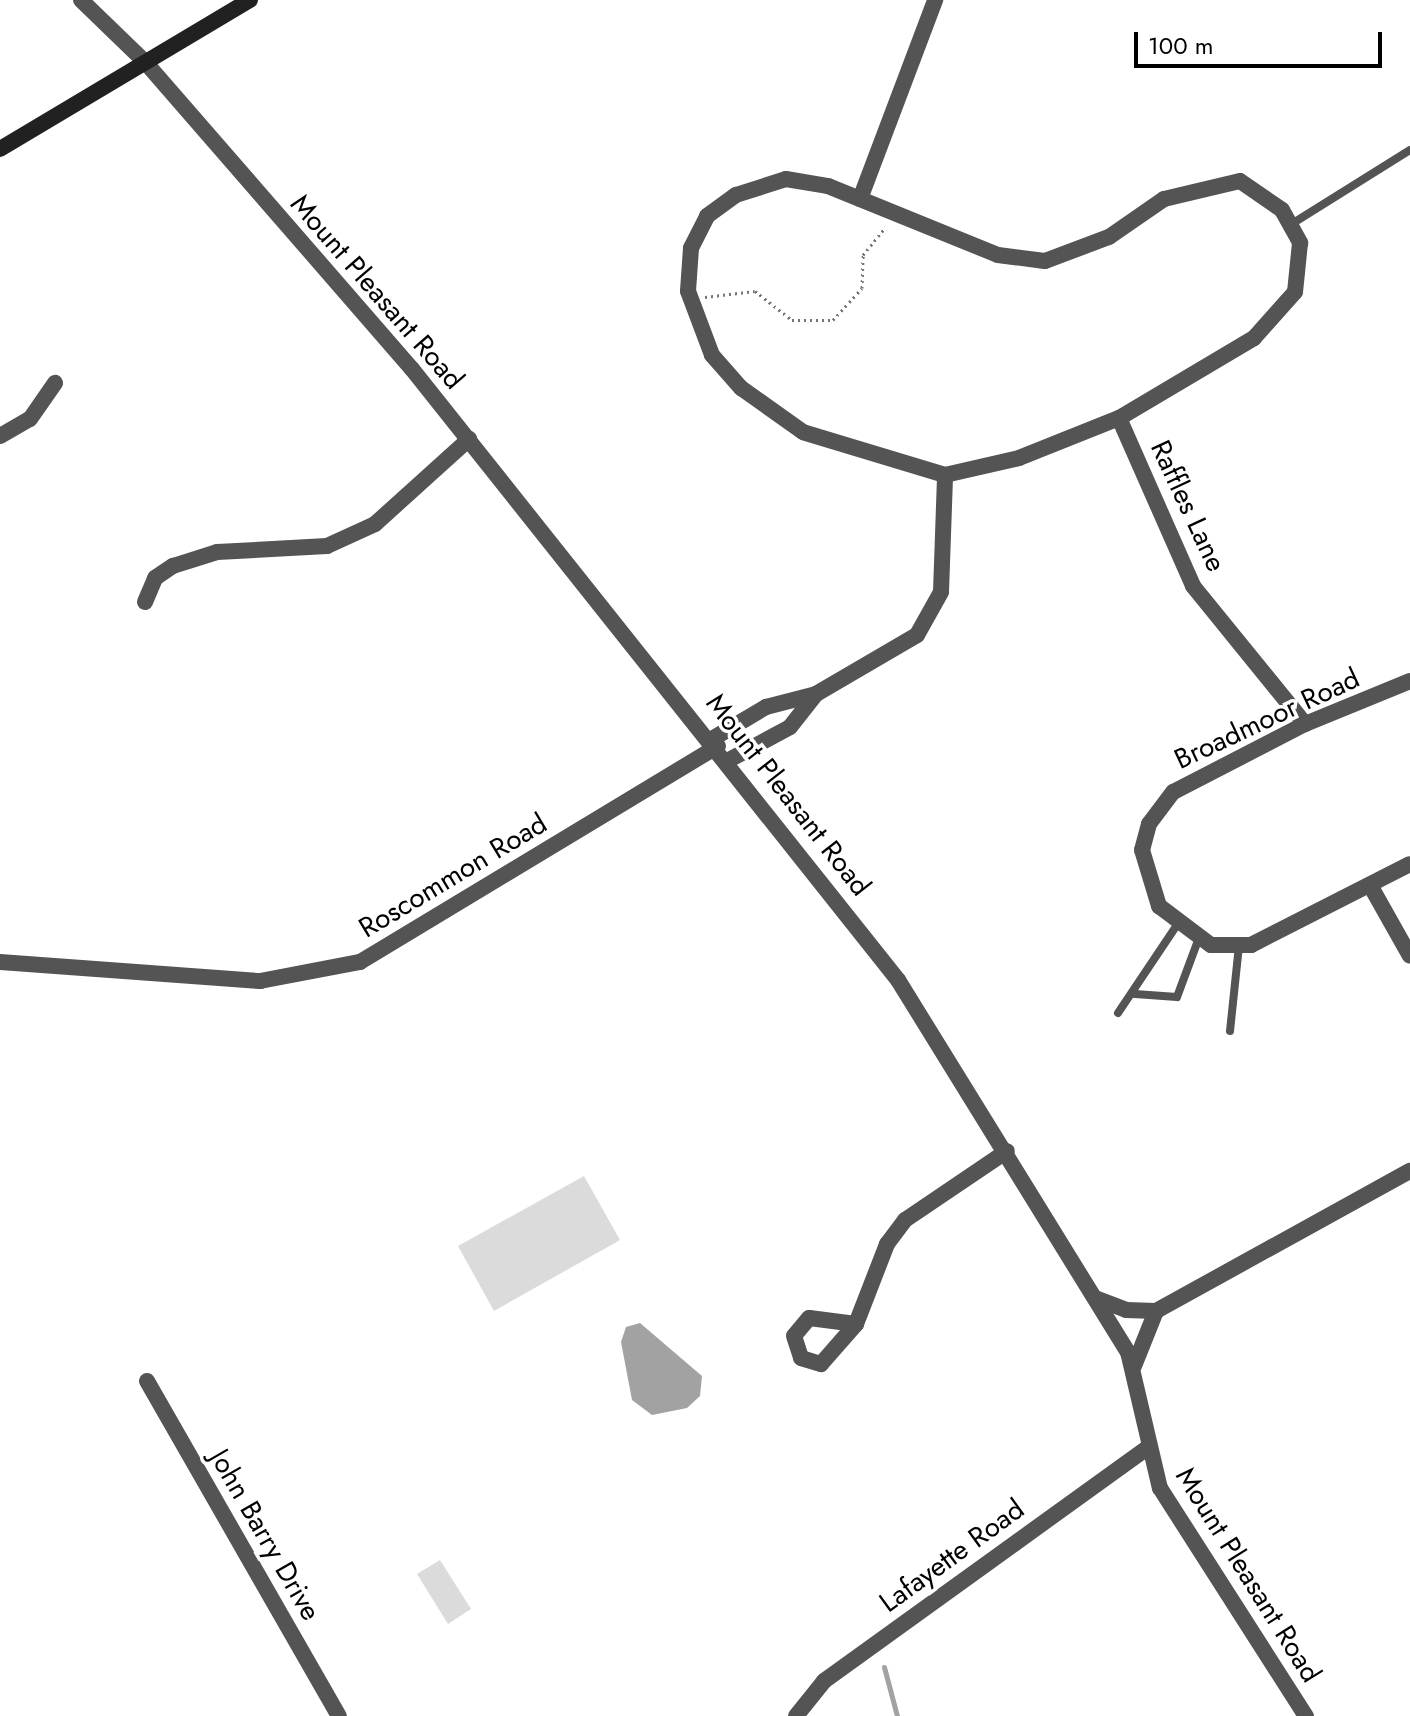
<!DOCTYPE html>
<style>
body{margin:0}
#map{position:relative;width:1410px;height:1716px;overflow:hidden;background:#fff;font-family:Jost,sans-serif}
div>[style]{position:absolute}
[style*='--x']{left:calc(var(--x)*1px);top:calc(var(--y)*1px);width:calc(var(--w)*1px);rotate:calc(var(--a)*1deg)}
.green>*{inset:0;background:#dbdbdb}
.water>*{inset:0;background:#a2a2a2}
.stream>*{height:5px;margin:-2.5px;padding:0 2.5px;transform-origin:2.5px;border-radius:2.5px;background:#a2a2a2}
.path>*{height:3px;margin-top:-1.5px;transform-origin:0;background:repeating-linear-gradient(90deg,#767676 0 2px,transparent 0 6px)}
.lane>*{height:8px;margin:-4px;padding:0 4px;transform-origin:4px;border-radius:4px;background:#545454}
.street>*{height:16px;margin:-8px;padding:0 8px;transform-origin:8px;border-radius:8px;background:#545454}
.secondary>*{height:16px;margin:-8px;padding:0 8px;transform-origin:8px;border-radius:8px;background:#212121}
span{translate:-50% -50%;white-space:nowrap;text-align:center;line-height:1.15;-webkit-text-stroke:7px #fff;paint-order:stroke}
.street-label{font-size:28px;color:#000}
.scale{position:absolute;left:1134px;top:32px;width:248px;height:36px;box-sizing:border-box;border:4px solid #000;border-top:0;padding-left:10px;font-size:24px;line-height:28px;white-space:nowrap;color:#000;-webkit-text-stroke:6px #fff;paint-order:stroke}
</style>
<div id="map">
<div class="green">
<i style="clip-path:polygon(584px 1176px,620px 1240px,494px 1311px,458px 1246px)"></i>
<i style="clip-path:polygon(440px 1560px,471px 1609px,448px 1624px,417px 1574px)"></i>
</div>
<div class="water">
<i style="clip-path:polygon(640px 1323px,702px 1376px,700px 1396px,687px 1408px,652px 1415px,632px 1400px,621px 1342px,626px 1327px)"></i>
</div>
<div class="stream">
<i style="--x:884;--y:1667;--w:51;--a:75.1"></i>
</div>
<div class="path">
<i style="--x:705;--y:297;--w:50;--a:-6.8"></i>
<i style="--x:755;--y:291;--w:47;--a:38.1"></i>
<i style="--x:792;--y:320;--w:41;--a:0"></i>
<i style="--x:833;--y:320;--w:43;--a:-47.8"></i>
<i style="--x:862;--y:288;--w:33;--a:-88"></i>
<i style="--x:863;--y:255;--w:36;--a:-51"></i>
</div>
<div class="lane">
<i style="--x:1290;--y:225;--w:142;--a:-32"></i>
<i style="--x:1135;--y:994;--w:42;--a:4.1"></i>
<i style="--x:1177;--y:997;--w:63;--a:-69.6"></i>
<i style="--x:1118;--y:1013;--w:106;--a:-56.2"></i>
<i style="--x:1230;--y:1031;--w:85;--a:-84"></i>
</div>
<div class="street">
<i style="--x:81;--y:0;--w:91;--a:44.1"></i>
<i style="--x:146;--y:63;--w:405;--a:49"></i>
<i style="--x:412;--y:369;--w:781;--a:51.5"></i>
<i style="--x:898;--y:980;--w:437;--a:58.3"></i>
<i style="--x:1128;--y:1352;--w:140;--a:76.8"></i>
<i style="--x:1160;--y:1488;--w:271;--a:57.4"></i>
<i style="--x:786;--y:179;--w:43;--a:9.5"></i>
<i style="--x:828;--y:186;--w:183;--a:22.1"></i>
<i style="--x:998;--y:255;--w:47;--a:7.3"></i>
<i style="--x:1045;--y:261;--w:68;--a:-20.6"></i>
<i style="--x:1109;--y:237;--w:67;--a:-34.6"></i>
<i style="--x:1164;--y:199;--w:78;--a:-13.3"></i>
<i style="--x:1240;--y:181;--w:51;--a:34.6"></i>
<i style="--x:1282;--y:210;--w:38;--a:61"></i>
<i style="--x:1300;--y:243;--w:49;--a:95.8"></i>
<i style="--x:1295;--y:292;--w:62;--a:131.7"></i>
<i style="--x:1254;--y:338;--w:157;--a:149.3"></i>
<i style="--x:1119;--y:418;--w:108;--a:158.2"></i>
<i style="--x:1019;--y:458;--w:76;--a:167.1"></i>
<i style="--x:945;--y:475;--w:148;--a:-163.2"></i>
<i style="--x:803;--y:432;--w:76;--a:-144.6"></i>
<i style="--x:741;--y:388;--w:44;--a:-131.3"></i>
<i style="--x:712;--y:355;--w:68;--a:-110.6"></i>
<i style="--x:688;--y:291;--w:43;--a:-86"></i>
<i style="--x:691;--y:248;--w:36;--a:-63"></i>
<i style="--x:707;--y:216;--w:36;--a:-36"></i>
<i style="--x:736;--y:195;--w:52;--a:-17.7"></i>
<i style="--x:860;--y:199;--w:213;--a:-69.3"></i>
<i style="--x:1119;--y:418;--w:184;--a:66.2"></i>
<i style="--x:1193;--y:586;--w:178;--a:50.9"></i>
<i style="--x:0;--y:436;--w:34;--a:-30"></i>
<i style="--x:30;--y:419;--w:44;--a:-55.2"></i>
<i style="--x:145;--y:602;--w:26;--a:-67"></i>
<i style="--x:155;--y:578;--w:22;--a:-34"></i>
<i style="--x:173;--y:566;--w:46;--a:-17.7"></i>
<i style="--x:217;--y:552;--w:110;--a:-3.1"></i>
<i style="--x:327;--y:546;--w:53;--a:-24.6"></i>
<i style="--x:375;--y:524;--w:127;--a:-42.1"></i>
<i style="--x:1410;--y:681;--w:113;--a:157.7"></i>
<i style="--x:1305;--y:724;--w:148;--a:152.7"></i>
<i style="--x:1173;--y:792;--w:40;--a:127"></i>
<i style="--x:1149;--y:824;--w:27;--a:105"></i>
<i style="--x:1142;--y:850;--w:59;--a:73.1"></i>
<i style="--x:1159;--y:906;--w:65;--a:36.9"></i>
<i style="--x:1211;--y:945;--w:40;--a:0"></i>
<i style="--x:1251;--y:945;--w:178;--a:-27"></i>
<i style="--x:712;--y:739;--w:63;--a:-30.7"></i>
<i style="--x:766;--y:707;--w:52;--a:-14.6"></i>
<i style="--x:816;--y:694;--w:117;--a:-30.3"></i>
<i style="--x:917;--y:635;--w:49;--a:-60.8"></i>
<i style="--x:941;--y:592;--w:117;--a:-88"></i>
<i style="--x:729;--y:760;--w:69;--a:-28.4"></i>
<i style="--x:790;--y:727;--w:42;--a:-51.8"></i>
<i style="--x:1370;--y:885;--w:81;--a:60.6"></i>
<i style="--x:0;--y:962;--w:261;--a:4.2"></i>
<i style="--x:260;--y:981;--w:102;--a:-10.8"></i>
<i style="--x:360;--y:962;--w:418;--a:-31.1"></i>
<i style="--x:1095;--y:1298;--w:33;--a:21"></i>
<i style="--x:1126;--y:1310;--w:30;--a:2"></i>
<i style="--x:1156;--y:1311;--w:290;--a:-28.9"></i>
<i style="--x:856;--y:1324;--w:47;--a:-172.7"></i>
<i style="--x:809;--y:1318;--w:23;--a:130"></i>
<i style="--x:794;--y:1336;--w:23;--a:72"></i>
<i style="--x:801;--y:1358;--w:21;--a:17"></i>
<i style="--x:821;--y:1364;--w:53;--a:-48.8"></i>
<i style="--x:856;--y:1324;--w:86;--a:-68.8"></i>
<i style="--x:887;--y:1244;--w:30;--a:-53"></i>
<i style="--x:905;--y:1220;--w:123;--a:-34.1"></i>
<i style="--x:1134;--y:1366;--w:59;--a:-68.2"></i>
<i style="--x:147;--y:1381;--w:386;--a:60.2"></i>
<i style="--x:796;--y:1716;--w:45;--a:-51.3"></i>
<i style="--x:824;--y:1681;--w:398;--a:-35.8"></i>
</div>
<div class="secondary">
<i style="--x:0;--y:149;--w:291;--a:-30.8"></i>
</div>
<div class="street-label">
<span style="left:377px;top:292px;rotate:49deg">Mount Pleasant Road</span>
<span style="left:1188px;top:506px;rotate:65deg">Raffles Lane</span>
<span style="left:1267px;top:719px;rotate:-25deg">Broadmoor Road</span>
<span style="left:788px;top:795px;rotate:52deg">Mount Pleasant Road</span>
<span style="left:453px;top:876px;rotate:-31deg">Roscommon Road</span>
<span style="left:265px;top:1535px;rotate:60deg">John Barry Drive</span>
<span style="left:952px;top:1556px;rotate:-36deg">Lafayette Road</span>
<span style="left:1248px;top:1575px;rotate:58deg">Mount Pleasant Road</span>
</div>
<div class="scale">100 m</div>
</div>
